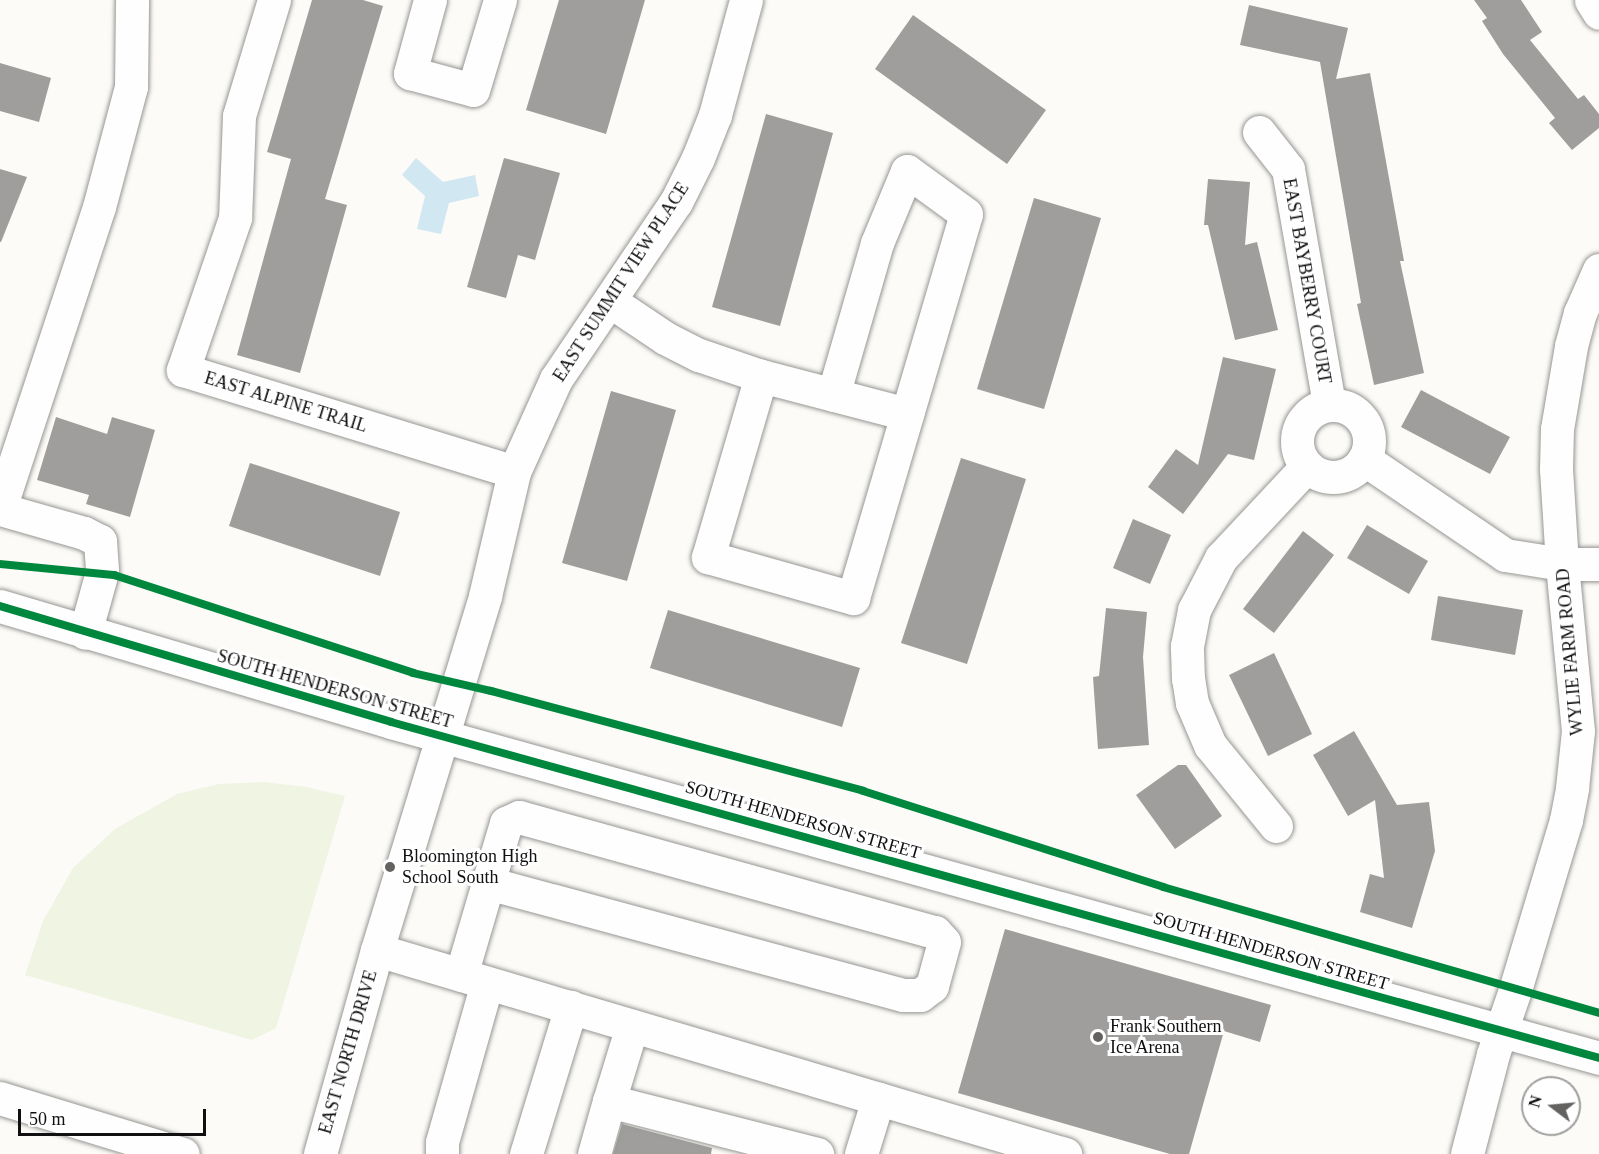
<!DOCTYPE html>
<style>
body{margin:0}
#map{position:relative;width:1599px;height:1154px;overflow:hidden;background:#fcfbf7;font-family:Georgia,serif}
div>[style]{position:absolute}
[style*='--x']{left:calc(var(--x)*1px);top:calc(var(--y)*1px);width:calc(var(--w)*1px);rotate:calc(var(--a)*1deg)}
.pitch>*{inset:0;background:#eff4e3}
.water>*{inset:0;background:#d1e7f2}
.building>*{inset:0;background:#a09e9c}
.roads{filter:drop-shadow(0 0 2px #969694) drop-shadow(0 0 2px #969694)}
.minor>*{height:33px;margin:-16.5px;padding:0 16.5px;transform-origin:16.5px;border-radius:16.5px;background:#fffefe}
.minor>.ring{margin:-16.5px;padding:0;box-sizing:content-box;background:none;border:33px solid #fffefe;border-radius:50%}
.cycleway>*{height:8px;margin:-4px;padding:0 4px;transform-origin:4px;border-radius:4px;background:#00873e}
.dots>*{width:16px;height:16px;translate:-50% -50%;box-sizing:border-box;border:3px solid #fff;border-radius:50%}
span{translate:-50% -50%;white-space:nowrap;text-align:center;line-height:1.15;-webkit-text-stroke:6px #fff;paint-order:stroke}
.street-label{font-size:18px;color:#101010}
.poi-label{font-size:18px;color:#101010}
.left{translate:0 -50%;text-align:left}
.north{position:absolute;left:1521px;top:1076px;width:60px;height:60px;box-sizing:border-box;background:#fff;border:2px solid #9f9f9f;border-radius:50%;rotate:286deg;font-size:16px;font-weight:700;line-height:24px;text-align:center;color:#101010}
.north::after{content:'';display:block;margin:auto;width:21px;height:27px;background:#636261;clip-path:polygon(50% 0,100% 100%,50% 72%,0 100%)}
.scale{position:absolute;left:18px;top:1109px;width:188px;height:27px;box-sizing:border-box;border:3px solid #101010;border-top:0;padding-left:8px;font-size:18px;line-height:21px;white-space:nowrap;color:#101010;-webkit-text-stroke:4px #fff;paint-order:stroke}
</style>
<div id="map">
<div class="pitch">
<i style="clip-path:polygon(264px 782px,306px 787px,345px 796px,276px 1028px,252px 1040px,25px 975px,43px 921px,73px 868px,115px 829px,177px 794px,219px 784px)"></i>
</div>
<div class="water">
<i style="clip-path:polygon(416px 158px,443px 182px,475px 175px,479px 196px,449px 203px,441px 234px,417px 229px,425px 196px,402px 175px)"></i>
</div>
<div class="building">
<i style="clip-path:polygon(312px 0,363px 0,383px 6px,325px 199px,347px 205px,300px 373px,237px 355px,291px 159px,267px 152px)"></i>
<i style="clip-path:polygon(559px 0,645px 0,606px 134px,526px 110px)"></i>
<i style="clip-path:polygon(1474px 0,1521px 0,1542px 32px,1530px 40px,1578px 99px,1584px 95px,1599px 114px,1599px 128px,1572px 150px,1549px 123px,1555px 118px,1503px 54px,1482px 21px,1487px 18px)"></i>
<i style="clip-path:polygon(1249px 5px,1348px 28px,1336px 79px,1370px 73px,1404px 261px,1400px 261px,1424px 373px,1374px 385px,1357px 304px,1361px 303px,1320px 62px,1240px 45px)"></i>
<i style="clip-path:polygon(913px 15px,1046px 110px,1007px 164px,875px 69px)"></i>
<i style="clip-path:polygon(0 63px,51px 78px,39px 122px,0 111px)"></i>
<i style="clip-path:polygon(766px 114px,833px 133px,780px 326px,712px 307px)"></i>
<i style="clip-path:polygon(504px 158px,560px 173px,535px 260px,518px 255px,506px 298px,467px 287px)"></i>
<i style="clip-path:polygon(0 169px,27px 177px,1px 242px,0 242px)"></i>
<i style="clip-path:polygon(1208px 179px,1250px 182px,1245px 245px,1257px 242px,1278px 330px,1235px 340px,1208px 225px,1204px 225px)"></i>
<i style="clip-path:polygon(1034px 198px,1101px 218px,1044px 409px,977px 389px)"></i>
<i style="clip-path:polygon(1223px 357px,1276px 369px,1254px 460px,1228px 454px,1183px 514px,1148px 487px,1176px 449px,1198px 465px)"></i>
<i style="clip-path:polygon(1421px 390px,1510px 437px,1490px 474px,1401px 427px)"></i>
<i style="clip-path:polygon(611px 391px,676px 410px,627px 581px,562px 563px)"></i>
<i style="clip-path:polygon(56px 417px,107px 434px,112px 417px,155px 430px,130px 517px,86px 504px,89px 495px,37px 480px)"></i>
<i style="clip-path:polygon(961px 458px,1026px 479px,967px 664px,901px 643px)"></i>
<i style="clip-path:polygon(250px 463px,400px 512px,380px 576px,229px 526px)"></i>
<i style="clip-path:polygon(1133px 519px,1171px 535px,1150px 584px,1113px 568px)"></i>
<i style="clip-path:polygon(1367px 525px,1428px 561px,1409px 594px,1347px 558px)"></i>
<i style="clip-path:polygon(1303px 531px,1334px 555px,1274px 633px,1243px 609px)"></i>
<i style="clip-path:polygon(1438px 596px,1523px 610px,1515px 655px,1431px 640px)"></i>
<i style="clip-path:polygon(1106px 608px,1147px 612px,1143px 657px,1149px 745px,1098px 749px,1093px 677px,1099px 676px)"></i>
<i style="clip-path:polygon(668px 610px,860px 668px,842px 727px,650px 668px)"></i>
<i style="clip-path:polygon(1274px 653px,1312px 734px,1268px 756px,1229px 675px)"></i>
<i style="clip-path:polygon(1354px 731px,1397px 805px,1429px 802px,1435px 851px,1412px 928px,1360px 912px,1370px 874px,1384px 878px,1375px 800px,1348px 816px,1313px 755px)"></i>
<i style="clip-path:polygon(1178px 765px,1186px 765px,1222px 816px,1175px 849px,1136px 795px)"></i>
<i style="clip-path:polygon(1005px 929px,1271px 1005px,1260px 1042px,1224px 1031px,1189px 1154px,1170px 1154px,958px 1093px)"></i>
<i style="clip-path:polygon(622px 1124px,712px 1148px,711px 1154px,613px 1154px)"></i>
</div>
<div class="roads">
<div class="minor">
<i style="--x:274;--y:0;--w:121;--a:106.8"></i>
<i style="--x:239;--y:116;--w:102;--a:92.2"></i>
<i style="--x:235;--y:218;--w:161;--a:108.9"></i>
<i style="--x:183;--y:370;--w:346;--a:17.1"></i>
<i style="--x:430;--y:0;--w:76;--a:105.3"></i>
<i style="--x:410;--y:73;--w:65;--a:15.1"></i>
<i style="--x:473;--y:90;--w:94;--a:-73.3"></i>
<i style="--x:1591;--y:0;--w:15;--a:58"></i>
<i style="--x:1259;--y:132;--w:47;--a:51.9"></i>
<i style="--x:1288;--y:169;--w:239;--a:80.1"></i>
<i style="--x:610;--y:301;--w:66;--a:33.9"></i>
<i style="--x:665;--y:338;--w:38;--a:27"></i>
<i style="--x:699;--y:355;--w:65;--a:18.7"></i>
<i style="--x:761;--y:376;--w:151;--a:14.6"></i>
<i style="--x:761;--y:376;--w:189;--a:106.3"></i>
<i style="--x:708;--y:557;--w:151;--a:15.8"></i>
<i style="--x:853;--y:598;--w:400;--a:-73.6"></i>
<i style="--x:966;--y:214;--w:73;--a:-143.9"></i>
<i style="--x:907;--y:171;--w:78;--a:112.6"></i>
<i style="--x:877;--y:243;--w:158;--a:106.1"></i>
<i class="ring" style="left:1297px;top:405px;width:39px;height:39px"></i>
<i style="--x:1364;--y:459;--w:171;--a:34.2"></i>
<i style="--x:1505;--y:555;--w:58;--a:9"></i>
<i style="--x:1562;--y:564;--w:37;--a:0"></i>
<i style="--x:0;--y:508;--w:317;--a:-71.8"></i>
<i style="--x:99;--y:207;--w:124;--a:-75.1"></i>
<i style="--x:131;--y:87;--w:87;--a:-89.3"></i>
<i style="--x:0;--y:509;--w:87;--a:15.9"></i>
<i style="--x:84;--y:533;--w:18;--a:27"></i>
<i style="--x:100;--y:541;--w:31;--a:86"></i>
<i style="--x:102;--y:572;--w:63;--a:105.6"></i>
<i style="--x:0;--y:606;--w:408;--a:16.5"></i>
<i style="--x:391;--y:722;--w:1254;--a:15.54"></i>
<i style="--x:1276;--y:826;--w:104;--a:-129.2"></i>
<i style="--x:1210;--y:745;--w:46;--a:-113.2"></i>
<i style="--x:1192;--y:703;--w:24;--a:-99"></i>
<i style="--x:1188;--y:679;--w:33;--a:-92"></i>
<i style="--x:1187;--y:646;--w:37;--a:-79"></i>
<i style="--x:1194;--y:610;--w:59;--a:-62.6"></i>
<i style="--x:1221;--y:558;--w:126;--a:-46.9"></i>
<i style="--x:377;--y:950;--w:718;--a:16.52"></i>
<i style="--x:461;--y:975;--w:96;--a:-73.6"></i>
<i style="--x:488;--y:883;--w:63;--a:-73.3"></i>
<i style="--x:506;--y:823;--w:14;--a:-25"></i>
<i style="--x:519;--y:817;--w:432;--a:15.5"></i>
<i style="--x:935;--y:932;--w:13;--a:48"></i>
<i style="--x:944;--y:942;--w:46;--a:105.3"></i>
<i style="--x:932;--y:986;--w:15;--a:143"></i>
<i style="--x:920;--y:995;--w:17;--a:180"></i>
<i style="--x:903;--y:995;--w:430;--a:-164.9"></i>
<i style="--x:632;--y:1026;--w:78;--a:107"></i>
<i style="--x:609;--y:1101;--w:215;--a:14.3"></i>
<i style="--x:0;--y:1098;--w:191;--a:17"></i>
<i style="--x:320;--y:1154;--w:212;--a:-74.4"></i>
<i style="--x:377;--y:950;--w:370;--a:-73"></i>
<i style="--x:485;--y:596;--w:127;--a:-76.8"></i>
<i style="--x:514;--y:472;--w:102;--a:-65.7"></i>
<i style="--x:556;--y:379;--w:214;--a:-55.9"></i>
<i style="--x:676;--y:202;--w:49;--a:-63.4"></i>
<i style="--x:698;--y:158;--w:46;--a:-68.4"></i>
<i style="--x:715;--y:115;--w:119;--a:-74.9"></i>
<i style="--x:442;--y:1154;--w:12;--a:-90"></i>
<i style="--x:442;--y:1142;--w:165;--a:-74.2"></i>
<i style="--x:526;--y:1154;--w:154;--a:-73"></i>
<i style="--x:594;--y:1154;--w:55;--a:-74.2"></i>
<i style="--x:861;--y:1154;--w:58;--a:-72.8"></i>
<i style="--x:1467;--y:1154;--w:103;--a:-75.4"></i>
<i style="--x:1493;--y:1054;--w:68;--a:-71"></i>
<i style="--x:1515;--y:990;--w:177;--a:-73.3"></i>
<i style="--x:1566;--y:820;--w:33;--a:-79"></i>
<i style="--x:1572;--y:788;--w:57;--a:-84"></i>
<i style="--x:1578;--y:731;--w:168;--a:-95.5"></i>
<i style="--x:1562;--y:564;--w:95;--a:-93.6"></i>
<i style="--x:1556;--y:469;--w:40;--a:-88.6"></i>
<i style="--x:1557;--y:429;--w:84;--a:-80.4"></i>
<i style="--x:1571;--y:346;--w:34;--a:-75"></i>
<i style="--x:1580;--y:313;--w:47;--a:-66.2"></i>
</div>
</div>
<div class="cycleway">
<i style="--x:0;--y:564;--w:115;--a:5.5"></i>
<i style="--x:114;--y:575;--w:315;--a:18.1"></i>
<i style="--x:413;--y:673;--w:80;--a:13"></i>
<i style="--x:491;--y:691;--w:385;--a:15"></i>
<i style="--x:863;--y:791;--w:315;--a:17.7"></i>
<i style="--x:1163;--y:887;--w:454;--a:16.1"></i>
<i style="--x:0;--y:606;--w:408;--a:16.5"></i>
<i style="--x:391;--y:722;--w:1254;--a:15.54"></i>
</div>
<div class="dots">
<i style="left:390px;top:867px;background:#636261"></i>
<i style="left:1098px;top:1037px;background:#636261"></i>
</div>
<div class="street-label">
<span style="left:1307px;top:281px;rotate:80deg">EAST BAYBERRY COURT</span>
<span style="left:621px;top:282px;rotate:-57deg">EAST SUMMIT VIEW PLACE</span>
<span style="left:286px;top:402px;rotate:17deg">EAST ALPINE TRAIL</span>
<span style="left:1570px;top:652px;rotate:-95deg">WYLIE FARM ROAD</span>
<span style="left:335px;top:689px;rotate:16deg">SOUTH HENDERSON STREET</span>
<span style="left:803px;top:820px;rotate:16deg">SOUTH HENDERSON STREET</span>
<span style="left:1271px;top:951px;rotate:16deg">SOUTH HENDERSON STREET</span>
<span style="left:348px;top:1052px;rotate:-74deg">EAST NORTH DRIVE</span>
</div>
<div class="poi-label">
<span class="left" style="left:402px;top:867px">Bloomington High<br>School South</span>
<span class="left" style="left:1110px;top:1037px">Frank Southern<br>Ice Arena</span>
</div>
<div class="north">N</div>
<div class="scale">50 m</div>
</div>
